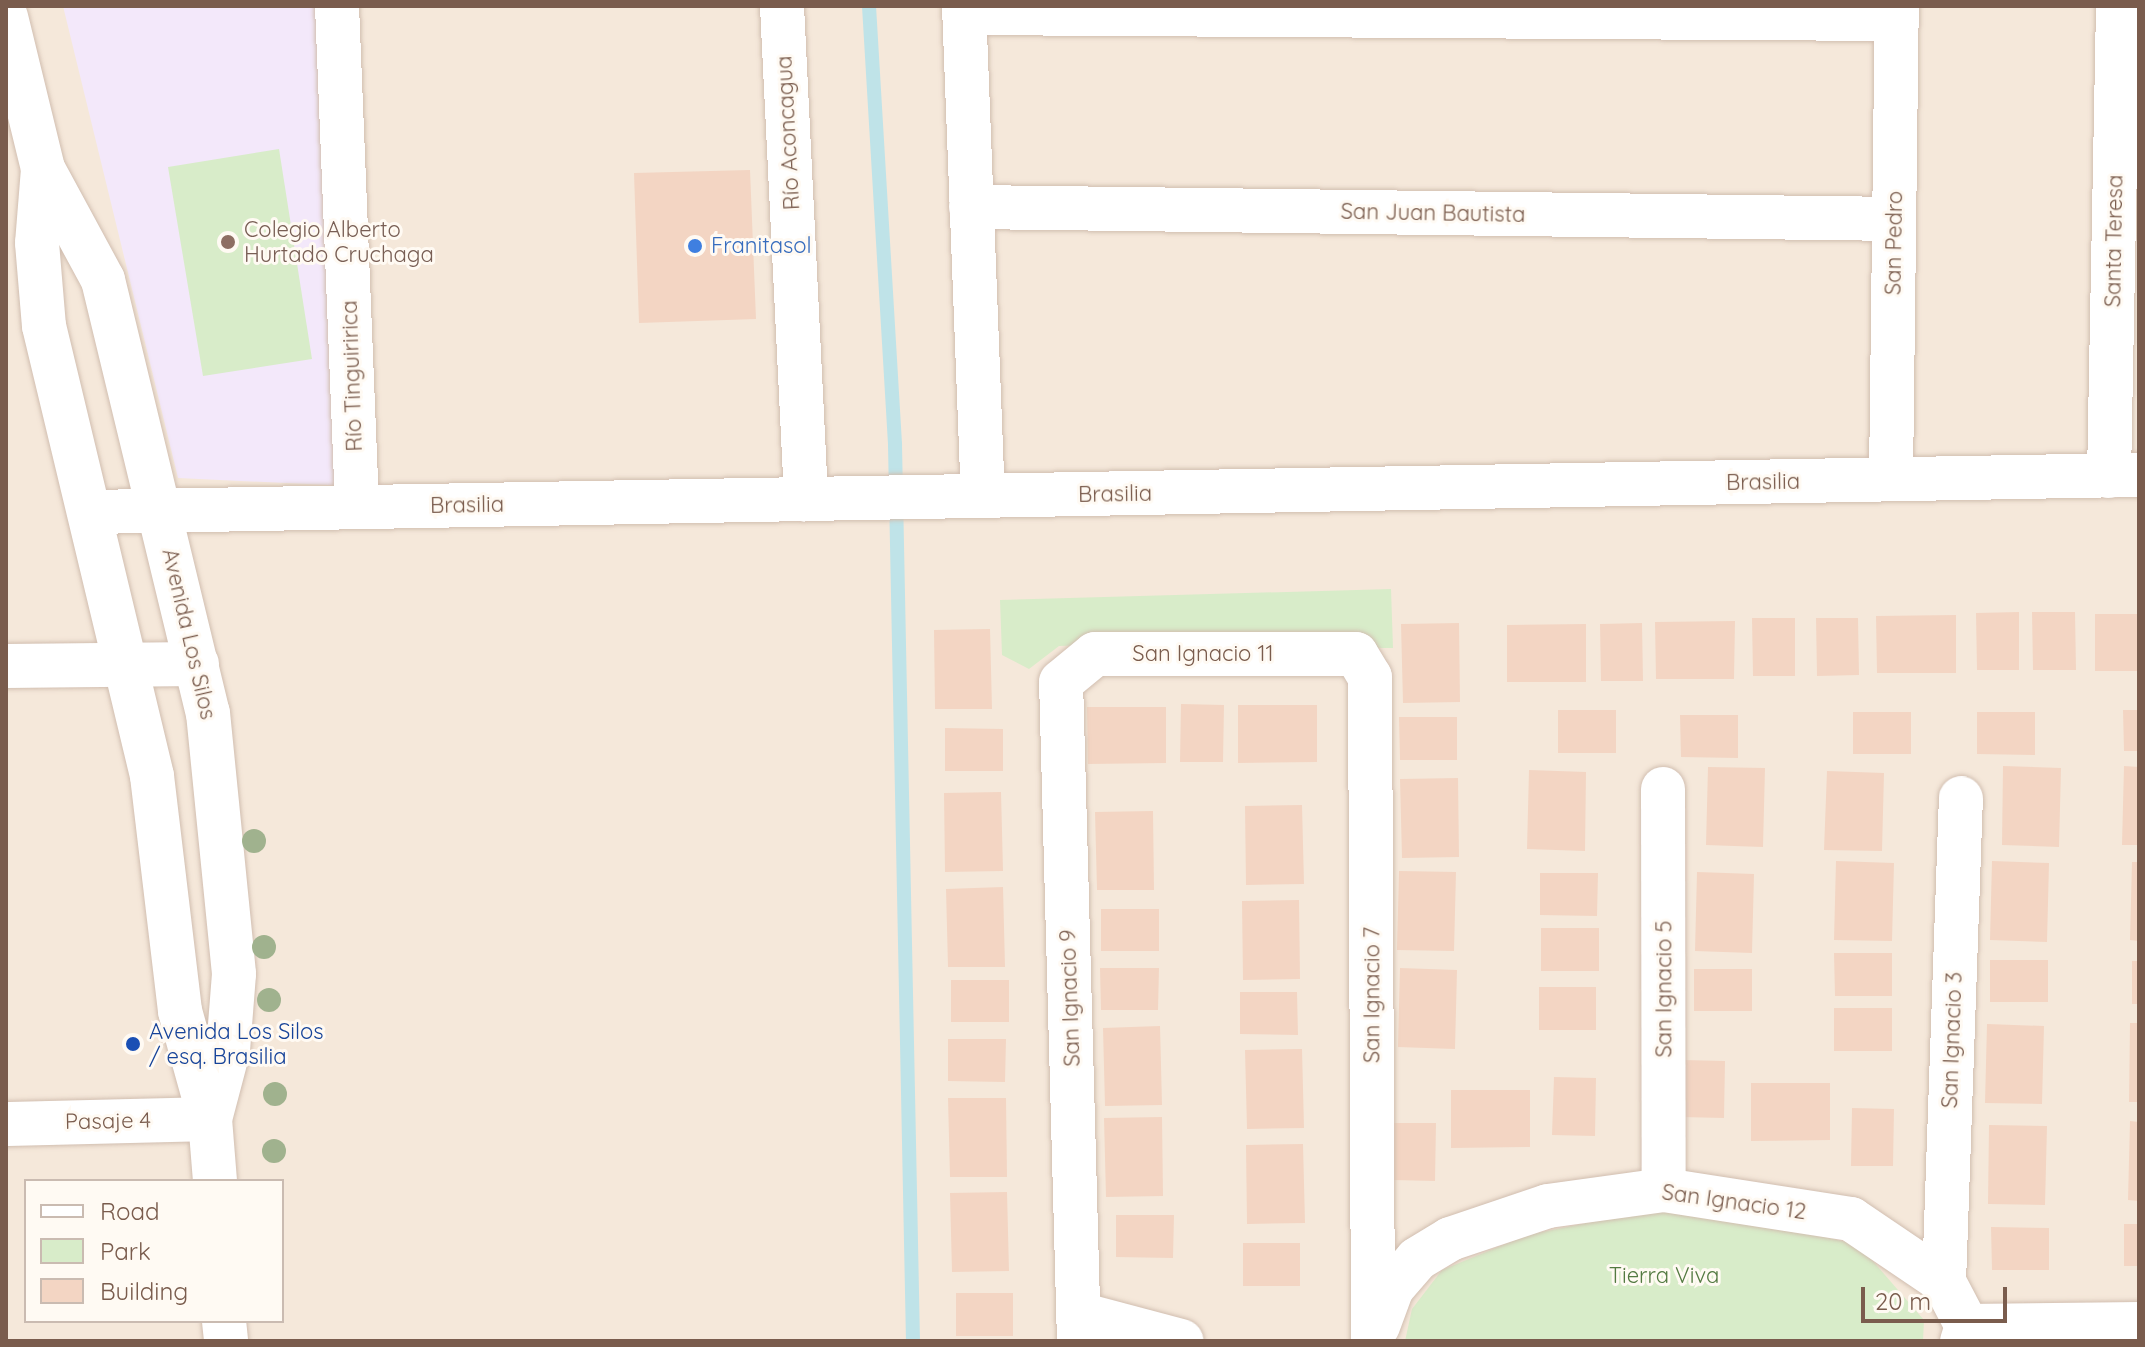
<!DOCTYPE html>
<meta charset="utf-8">
<style>
body{margin:0}
#map{position:relative;width:2145px;height:1347px;overflow:hidden;background:#fdf6ec;font-family:Quicksand,sans-serif}
div>[style]{position:absolute}
[style*='--x']{left:calc(var(--x)*1px);top:calc(var(--y)*1px);width:calc(var(--w)*1px);rotate:calc(var(--a)*1deg)}
.residential>*{inset:0;background:#f5e8da}
.education>*{inset:0;background:#f3e8fa}
.green>*{inset:0;background:#d8ecc9}
.stream>*{height:14px;margin:-7px;padding:0 7px;transform-origin:7px;border-radius:7px;background:#bfe3e8}
.building>*{inset:0;background:#f3d5c3}
.roads{filter:drop-shadow(0 0 2px #d1beb0) drop-shadow(0 0 2px #d1beb0)}
.street>*{height:44px;margin:-22px;padding:0 22px;transform-origin:22px;border-radius:22px;background:#fff}
.secondary>*{height:44px;margin:-22px;padding:0 22px;transform-origin:22px;border-radius:22px;background:#fff}
.trees>*{width:24px;height:24px;margin:-12px;border-radius:50%;background:#a0b28e}
.dots>*{width:22px;height:22px;translate:-50% -50%;box-sizing:border-box;border:4px solid #fffaf3;border-radius:50%}
span{translate:-50% -50%;white-space:nowrap;text-align:center;line-height:1.15;-webkit-text-stroke:6px #fffaf3;paint-order:stroke}
.street-label{font-size:22px;color:#7a5c4d}
.education-label{font-size:22px;color:#785e54}
.left{translate:0 -50%;text-align:left}
.shop-label{font-size:22px;color:#366cbe}
.transit-label{font-size:22px;color:#164399}
.park-label{font-size:22px;color:#537a41}
.frame{position:absolute;inset:0;border:8px solid #7a5c4d;pointer-events:none}
.legend{position:absolute;left:24px;top:1179px;width:260px;height:144px;box-sizing:border-box;background:#fffaf3;border:2px solid #cabbb1;margin:0;padding:10px 14px;list-style:none;font-size:24px;color:#7a5c4d}
.legend li{display:flex;align-items:center;gap:16px;height:40px}
.legend b{width:40px;border:2px solid #cabbb1}
.scale{position:absolute;left:1861px;top:1287px;width:146px;height:36px;box-sizing:border-box;border:4px solid #7a5c4d;border-top:0;padding-left:10px;font-size:24px;line-height:28px;white-space:nowrap;color:#7a5c4d;-webkit-text-stroke:6px #fffaf3;paint-order:stroke}
</style>
<div id="map">
<div class="residential">
<i style="clip-path:polygon(evenodd,6px 6px,2139px 6px,2139px 1341px,6px 1341px,6px 6px,26px 1181px,282px 1181px,282px 1321px,26px 1321px,26px 1181px)"></i>
</div>
<div class="education">
<i style="clip-path:polygon(63px 6px,323px 6px,349px 486px,178px 478px)"></i>
</div>
<div class="green">
<i style="clip-path:polygon(279px 149px,312px 359px,203px 376px,168px 167px)"></i>
<i style="clip-path:polygon(1391px 589px,1393px 648px,1365px 648px,1347px 637px,1059px 646px,1029px 669px,1002px 655px,1000px 600px)"></i>
<i style="clip-path:polygon(1651px 1210px,1722px 1213px,1859px 1245px,1924px 1320px,1923px 1341px,1405px 1341px,1412px 1309px,1442px 1270px,1527px 1235px)"></i>
</div>
<div class="stream">
<i style="--x:869;--y:6;--w:440;--a:86.6"></i>
<i style="--x:895;--y:445;--w:896;--a:88.85"></i>
</div>
<div class="building">
<i style="clip-path:polygon(750px 170px,756px 319px,639px 323px,634px 173px)"></i>
<i style="clip-path:polygon(2019px 612px,2019px 670px,1977px 670px,1976px 613px)"></i>
<i style="clip-path:polygon(2032px 612px,2075px 612px,2076px 670px,2033px 670px)"></i>
<i style="clip-path:polygon(2095px 614px,2139px 614px,2139px 671px,2095px 671px)"></i>
<i style="clip-path:polygon(1956px 615px,1956px 673px,1877px 673px,1876px 616px)"></i>
<i style="clip-path:polygon(1752px 618px,1795px 618px,1795px 676px,1753px 676px)"></i>
<i style="clip-path:polygon(1816px 618px,1858px 618px,1859px 675px,1817px 676px)"></i>
<i style="clip-path:polygon(1735px 621px,1734px 679px,1656px 679px,1655px 622px)"></i>
<i style="clip-path:polygon(1459px 623px,1460px 702px,1403px 703px,1401px 624px)"></i>
<i style="clip-path:polygon(1642px 623px,1643px 681px,1601px 681px,1600px 624px)"></i>
<i style="clip-path:polygon(1586px 624px,1586px 682px,1507px 682px,1507px 625px)"></i>
<i style="clip-path:polygon(990px 629px,992px 709px,935px 709px,934px 630px)"></i>
<i style="clip-path:polygon(1181px 704px,1224px 705px,1223px 762px,1180px 762px)"></i>
<i style="clip-path:polygon(1238px 705px,1317px 705px,1317px 762px,1238px 763px)"></i>
<i style="clip-path:polygon(1087px 707px,1166px 707px,1166px 763px,1088px 764px)"></i>
<i style="clip-path:polygon(1558px 710px,1616px 710px,1616px 753px,1558px 753px)"></i>
<i style="clip-path:polygon(2123px 710px,2139px 710px,2139px 751px,2124px 751px)"></i>
<i style="clip-path:polygon(1853px 712px,1911px 712px,1911px 754px,1853px 754px)"></i>
<i style="clip-path:polygon(1977px 712px,2035px 712px,2035px 755px,1977px 754px)"></i>
<i style="clip-path:polygon(1680px 715px,1738px 715px,1738px 758px,1681px 757px)"></i>
<i style="clip-path:polygon(1399px 717px,1457px 717px,1457px 760px,1400px 760px)"></i>
<i style="clip-path:polygon(945px 728px,1003px 729px,1003px 771px,945px 771px)"></i>
<i style="clip-path:polygon(2003px 766px,2061px 768px,2059px 847px,2002px 845px)"></i>
<i style="clip-path:polygon(2124px 766px,2139px 767px,2139px 845px,2122px 845px)"></i>
<i style="clip-path:polygon(1708px 767px,1765px 768px,1763px 847px,1706px 845px)"></i>
<i style="clip-path:polygon(1529px 770px,1586px 772px,1585px 851px,1527px 849px)"></i>
<i style="clip-path:polygon(1827px 771px,1884px 773px,1882px 851px,1824px 850px)"></i>
<i style="clip-path:polygon(1458px 778px,1459px 857px,1402px 858px,1400px 779px)"></i>
<i style="clip-path:polygon(1001px 792px,1003px 871px,945px 872px,944px 793px)"></i>
<i style="clip-path:polygon(1302px 805px,1304px 884px,1246px 885px,1245px 806px)"></i>
<i style="clip-path:polygon(1153px 811px,1154px 890px,1097px 890px,1095px 812px)"></i>
<i style="clip-path:polygon(1836px 861px,1894px 863px,1892px 941px,1834px 940px)"></i>
<i style="clip-path:polygon(1992px 861px,2049px 863px,2047px 942px,1990px 940px)"></i>
<i style="clip-path:polygon(2132px 862px,2139px 862px,2139px 941px,2130px 940px)"></i>
<i style="clip-path:polygon(1399px 871px,1456px 872px,1454px 951px,1397px 950px)"></i>
<i style="clip-path:polygon(1697px 872px,1754px 874px,1752px 953px,1695px 951px)"></i>
<i style="clip-path:polygon(1540px 873px,1598px 873px,1597px 916px,1540px 915px)"></i>
<i style="clip-path:polygon(1003px 887px,1005px 967px,948px 967px,946px 889px)"></i>
<i style="clip-path:polygon(1299px 900px,1300px 979px,1243px 980px,1242px 901px)"></i>
<i style="clip-path:polygon(1101px 909px,1159px 909px,1159px 951px,1101px 951px)"></i>
<i style="clip-path:polygon(1541px 928px,1599px 928px,1599px 971px,1541px 971px)"></i>
<i style="clip-path:polygon(1834px 953px,1892px 953px,1892px 996px,1835px 996px)"></i>
<i style="clip-path:polygon(1990px 960px,2048px 960px,2048px 1002px,1990px 1002px)"></i>
<i style="clip-path:polygon(2132px 961px,2139px 961px,2139px 1004px,2132px 1004px)"></i>
<i style="clip-path:polygon(1100px 968px,1159px 968px,1158px 1010px,1101px 1010px)"></i>
<i style="clip-path:polygon(1400px 968px,1457px 970px,1455px 1049px,1398px 1047px)"></i>
<i style="clip-path:polygon(1694px 969px,1752px 969px,1752px 1011px,1694px 1011px)"></i>
<i style="clip-path:polygon(951px 980px,1009px 980px,1009px 1022px,951px 1022px)"></i>
<i style="clip-path:polygon(1539px 987px,1596px 987px,1596px 1030px,1539px 1030px)"></i>
<i style="clip-path:polygon(1240px 992px,1297px 992px,1298px 1035px,1240px 1034px)"></i>
<i style="clip-path:polygon(1834px 1008px,1892px 1008px,1892px 1051px,1834px 1051px)"></i>
<i style="clip-path:polygon(2130px 1023px,2139px 1023px,2139px 1102px,2129px 1102px)"></i>
<i style="clip-path:polygon(1987px 1024px,2044px 1026px,2042px 1104px,1985px 1103px)"></i>
<i style="clip-path:polygon(1160px 1026px,1162px 1105px,1105px 1106px,1103px 1028px)"></i>
<i style="clip-path:polygon(948px 1039px,1006px 1039px,1005px 1082px,948px 1081px)"></i>
<i style="clip-path:polygon(1302px 1049px,1304px 1128px,1247px 1129px,1245px 1050px)"></i>
<i style="clip-path:polygon(1682px 1060px,1725px 1061px,1724px 1118px,1681px 1117px)"></i>
<i style="clip-path:polygon(1554px 1077px,1596px 1078px,1595px 1136px,1552px 1135px)"></i>
<i style="clip-path:polygon(1751px 1083px,1830px 1083px,1830px 1140px,1751px 1141px)"></i>
<i style="clip-path:polygon(1451px 1090px,1530px 1090px,1530px 1147px,1451px 1148px)"></i>
<i style="clip-path:polygon(948px 1098px,1006px 1098px,1007px 1177px,950px 1177px)"></i>
<i style="clip-path:polygon(1852px 1108px,1894px 1109px,1893px 1166px,1851px 1166px)"></i>
<i style="clip-path:polygon(1162px 1117px,1163px 1196px,1106px 1197px,1104px 1118px)"></i>
<i style="clip-path:polygon(2130px 1121px,2139px 1122px,2139px 1201px,2128px 1200px)"></i>
<i style="clip-path:polygon(1393px 1123px,1436px 1123px,1435px 1181px,1393px 1180px)"></i>
<i style="clip-path:polygon(1989px 1125px,2047px 1126px,2045px 1205px,1988px 1204px)"></i>
<i style="clip-path:polygon(1303px 1144px,1305px 1223px,1247px 1224px,1246px 1145px)"></i>
<i style="clip-path:polygon(1007px 1192px,1009px 1271px,952px 1272px,950px 1193px)"></i>
<i style="clip-path:polygon(1116px 1215px,1174px 1215px,1173px 1258px,1116px 1257px)"></i>
<i style="clip-path:polygon(2124px 1224px,2139px 1224px,2139px 1266px,2124px 1266px)"></i>
<i style="clip-path:polygon(1991px 1227px,2049px 1228px,2049px 1270px,1992px 1270px)"></i>
<i style="clip-path:polygon(1243px 1243px,1300px 1243px,1300px 1286px,1243px 1286px)"></i>
<i style="clip-path:polygon(956px 1293px,1013px 1293px,1013px 1336px,956px 1336px)"></i>
</div>
<div class="roads">
<div class="street">
<i style="--x:337;--y:6;--w:501;--a:87.71"></i>
<i style="--x:782;--y:6;--w:494;--a:87.2"></i>
<i style="--x:964;--y:6;--w:490;--a:87.8"></i>
<i style="--x:964;--y:13;--w:932;--a:0.37"></i>
<i style="--x:971;--y:207;--w:923;--a:0.74"></i>
<i style="--x:2109;--y:476;--w:470;--a:-88.9"></i>
<i style="--x:1891;--y:479;--w:473;--a:-89.3"></i>
<i style="--x:1663;--y:789;--w:401;--a:89.9"></i>
<i style="--x:6;--y:1124;--w:204;--a:-1.4"></i>
<i style="--x:1944;--y:1282;--w:484;--a:-88"></i>
<i style="--x:1079;--y:1314;--w:106;--a:14.8"></i>
<i style="--x:1378;--y:1326;--w:40;--a:-69.8"></i>
<i style="--x:1392;--y:1288;--w:38;--a:-49"></i>
<i style="--x:1417;--y:1259;--w:39;--a:-31"></i>
<i style="--x:1450;--y:1239;--w:103;--a:-18.6"></i>
<i style="--x:1548;--y:1206;--w:117;--a:-7.9"></i>
<i style="--x:1664;--y:1190;--w:189;--a:8.8"></i>
<i style="--x:1851;--y:1219;--w:112;--a:34.1"></i>
<i style="--x:1944;--y:1282;--w:50;--a:62.4"></i>
<i style="--x:1967;--y:1326;--w:16;--a:108"></i>
<i style="--x:1967;--y:1326;--w:172;--a:-0.7"></i>
<i style="--x:1079;--y:1341;--w:659;--a:-91.56"></i>
<i style="--x:1061;--y:682;--w:44;--a:-39.5"></i>
<i style="--x:1095;--y:654;--w:261;--a:0"></i>
<i style="--x:1356;--y:654;--w:27;--a:59"></i>
<i style="--x:1370;--y:677;--w:664;--a:89.74"></i>
</div>
<div class="secondary">
<i style="--x:6;--y:17;--w:156;--a:76.3"></i>
<i style="--x:43;--y:169;--w:74;--a:94.6"></i>
<i style="--x:37;--y:243;--w:83;--a:85.2"></i>
<i style="--x:44;--y:326;--w:463;--a:76.5"></i>
<i style="--x:152;--y:776;--w:237;--a:83.2"></i>
<i style="--x:180;--y:1011;--w:112;--a:74.5"></i>
<i style="--x:210;--y:1119;--w:62;--a:85.4"></i>
<i style="--x:43;--y:169;--w:126;--a:61.6"></i>
<i style="--x:103;--y:280;--w:446;--a:76.4"></i>
<i style="--x:208;--y:713;--w:262;--a:84.3"></i>
<i style="--x:234;--y:974;--w:77;--a:94.5"></i>
<i style="--x:228;--y:1051;--w:70;--a:104.8"></i>
<i style="--x:91;--y:512;--w:2048;--a:-1.04"></i>
<i style="--x:6;--y:666;--w:191;--a:-0.6"></i>
<i style="--x:224;--y:1321;--w:20;--a:84"></i>
</div>
</div>
<div class="trees">
<i style="left:254px;top:841px"></i>
<i style="left:264px;top:947px"></i>
<i style="left:269px;top:1000px"></i>
<i style="left:275px;top:1094px"></i>
<i style="left:274px;top:1151px"></i>
</div>
<div class="dots">
<i style="left:228px;top:242px;background:#8d6e63"></i>
<i style="left:695px;top:246px;background:#3f7fe0"></i>
<i style="left:133px;top:1044px;background:#1a4fb4"></i>
</div>
<div class="street-label">
<span style="left:788px;top:133px;rotate:-93deg">Río Aconcagua</span>
<span style="left:1433px;top:213px;rotate:1deg">San Juan Bautista</span>
<span style="left:2114px;top:241px;rotate:-89deg">Santa Teresa</span>
<span style="left:1894px;top:243px;rotate:-89deg">San Pedro</span>
<span style="left:352px;top:376px;rotate:-92deg">Río Tinguiririca</span>
<span style="left:1763px;top:482px;rotate:-1deg">Brasilia</span>
<span style="left:1115px;top:494px;rotate:-1deg">Brasilia</span>
<span style="left:467px;top:505px;rotate:-1deg">Brasilia</span>
<span style="left:189px;top:634px;rotate:77deg">Avenida Los Silos</span>
<span style="left:1203px;top:654px">San Ignacio 11</span>
<span style="left:1664px;top:989px;rotate:-90deg">San Ignacio 5</span>
<span style="left:1372px;top:995px;rotate:-90deg">San Ignacio 7</span>
<span style="left:1070px;top:998px;rotate:-92deg">San Ignacio 9</span>
<span style="left:1952px;top:1040px;rotate:-88deg">San Ignacio 3</span>
<span style="left:108px;top:1121px;rotate:-1deg">Pasaje 4</span>
<span style="left:1734px;top:1202px;rotate:8deg">San Ignacio 12</span>
</div>
<div class="education-label">
<span class="left" style="left:244px;top:242px">Colegio Alberto<br>Hurtado Cruchaga</span>
</div>
<div class="shop-label">
<span class="left" style="left:711px;top:246px">Franitasol</span>
</div>
<div class="transit-label">
<span class="left" style="left:149px;top:1044px">Avenida Los Silos<br>/ esq. Brasilia</span>
</div>
<div class="park-label">
<span style="left:1664px;top:1276px">Tierra Viva</span>
</div>
<div class="frame"></div>
<ul class="legend">
<li><b style="height:10px;background:#fff"></b>Road</li>
<li><b style="height:22px;background:#d8ecc9"></b>Park</li>
<li><b style="height:22px;background:#f3d5c3"></b>Building</li>
</ul>
<div class="scale">20 m</div>
</div>
